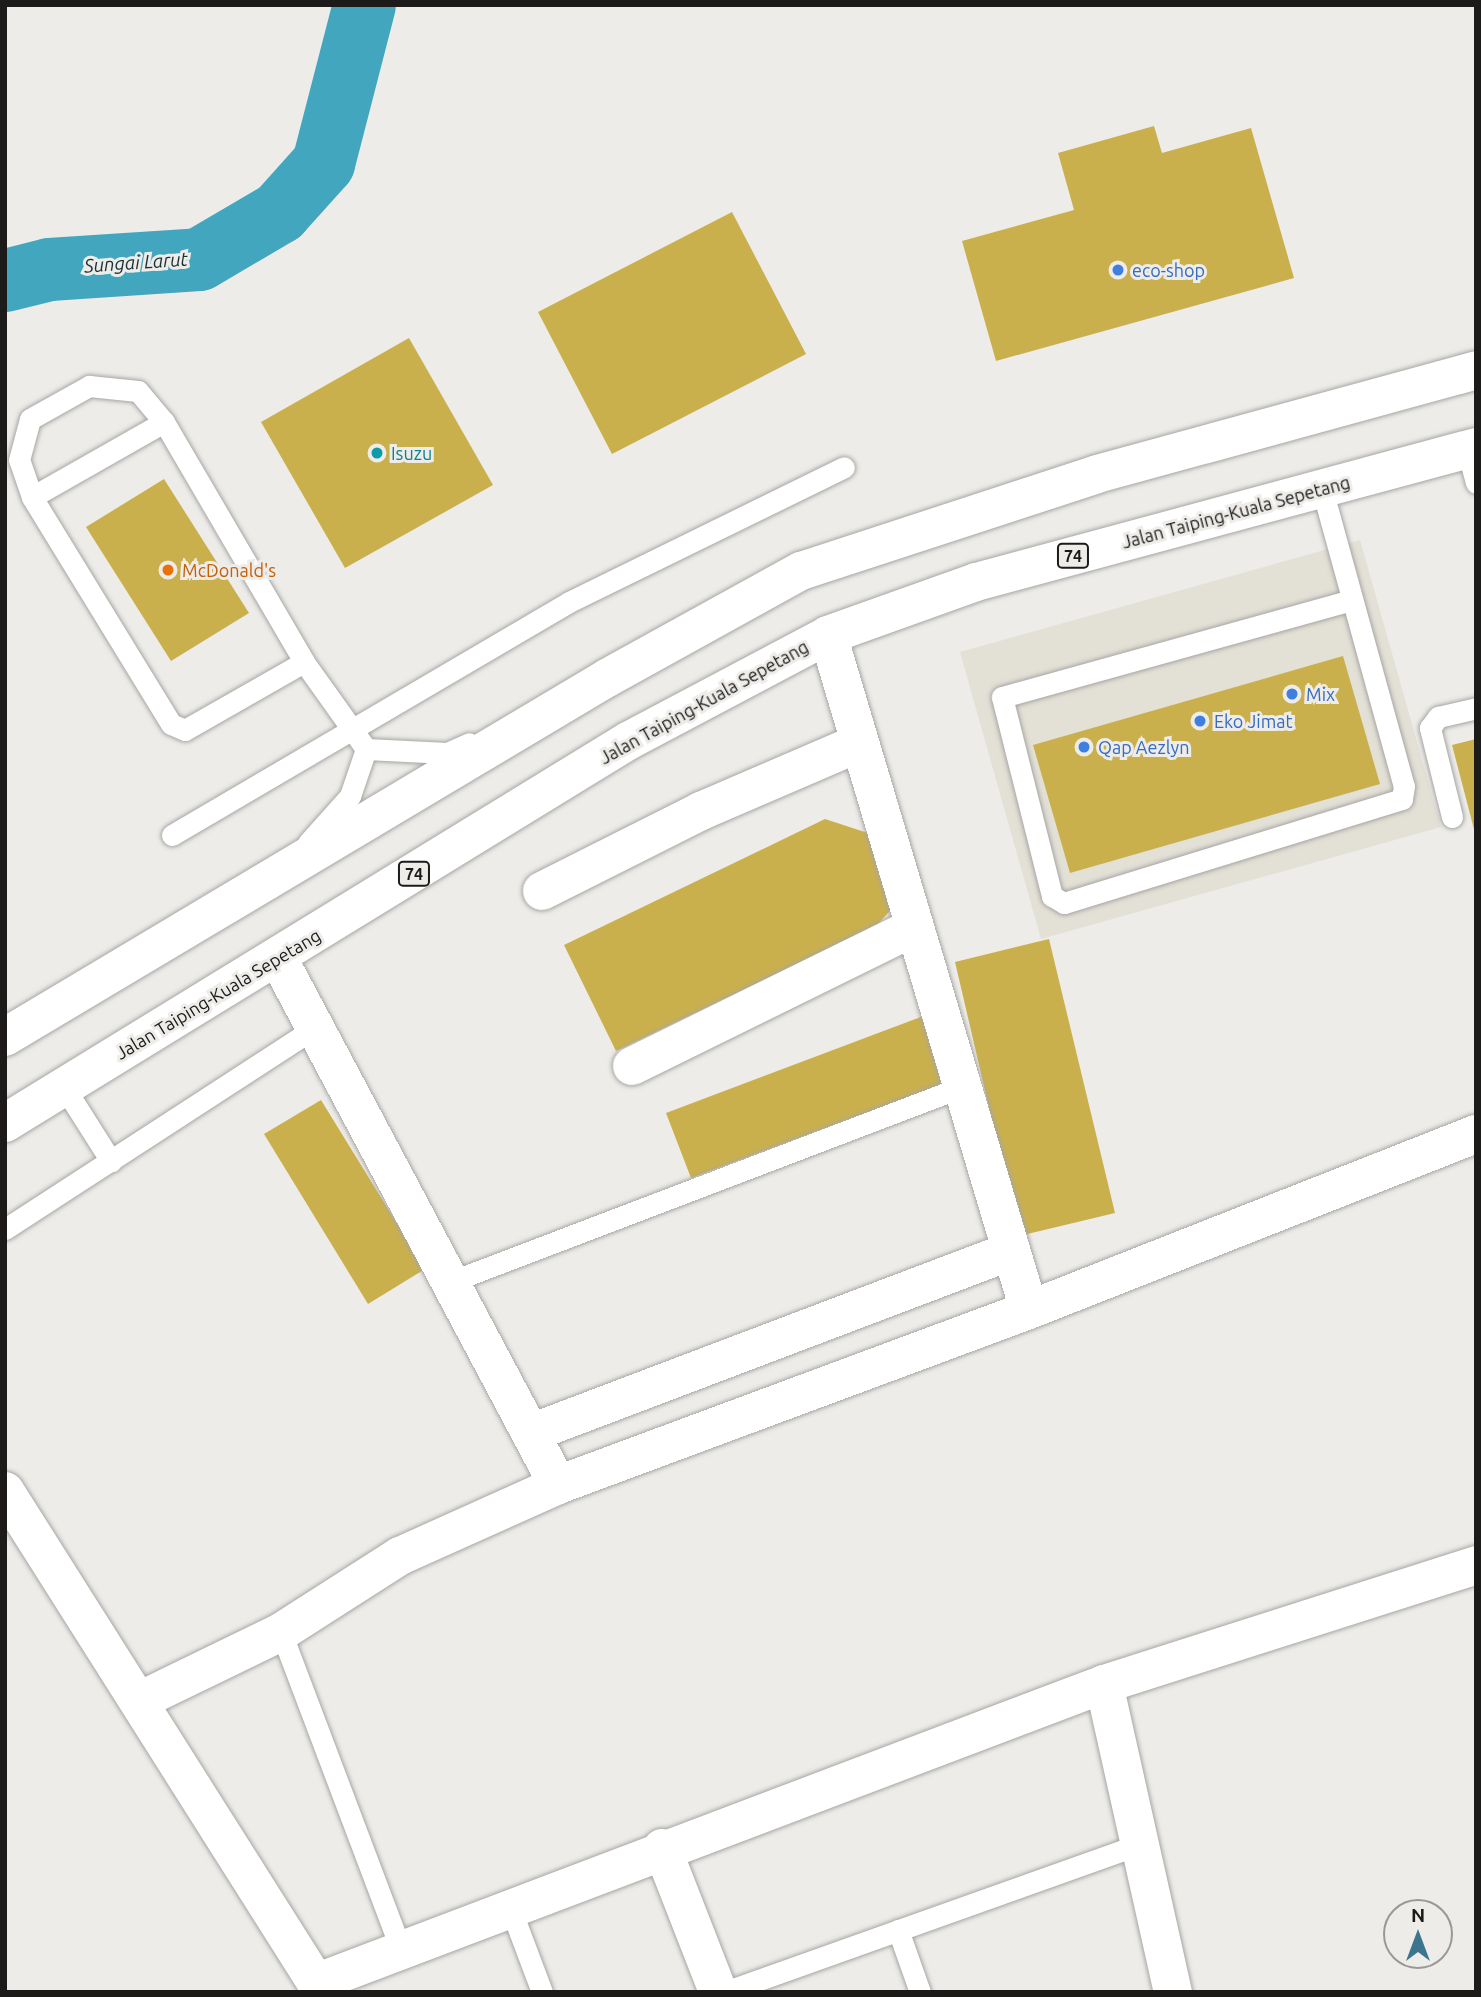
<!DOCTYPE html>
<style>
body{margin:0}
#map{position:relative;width:1481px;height:1997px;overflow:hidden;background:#edece9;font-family:Ubuntu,sans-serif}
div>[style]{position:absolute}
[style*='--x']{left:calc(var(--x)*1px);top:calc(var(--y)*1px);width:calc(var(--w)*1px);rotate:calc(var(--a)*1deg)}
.built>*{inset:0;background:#e3e0d6}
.river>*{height:63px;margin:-31.5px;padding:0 31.5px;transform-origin:31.5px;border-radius:31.5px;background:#42a7be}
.building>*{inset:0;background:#cab04d}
.roads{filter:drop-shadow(0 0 2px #a7a6a3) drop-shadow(0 0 2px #a7a6a3)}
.lane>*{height:21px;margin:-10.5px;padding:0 10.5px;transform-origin:10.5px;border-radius:10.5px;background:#fff}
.street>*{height:38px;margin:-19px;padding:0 19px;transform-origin:19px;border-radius:19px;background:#fff}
.primary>*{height:38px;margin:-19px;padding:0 19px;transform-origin:19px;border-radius:19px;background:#fff}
.dots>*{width:19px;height:19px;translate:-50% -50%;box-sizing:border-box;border:4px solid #edece9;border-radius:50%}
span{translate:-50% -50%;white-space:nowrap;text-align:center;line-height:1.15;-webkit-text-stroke:6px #edece9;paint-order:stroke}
.shield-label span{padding:2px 5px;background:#edece9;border:2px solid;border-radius:5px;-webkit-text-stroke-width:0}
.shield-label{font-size:16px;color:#1c1b1a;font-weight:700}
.shop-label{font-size:18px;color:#366cbe}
.left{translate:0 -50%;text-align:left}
.culture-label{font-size:18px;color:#0d838f}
.street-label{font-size:18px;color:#1c1b1a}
.food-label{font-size:18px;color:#c56008}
.water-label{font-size:19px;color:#193035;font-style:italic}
.frame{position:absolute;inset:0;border:7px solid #1c1b1a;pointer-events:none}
.north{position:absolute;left:1383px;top:1899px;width:70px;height:70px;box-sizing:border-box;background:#edece9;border:2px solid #999896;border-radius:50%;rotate:0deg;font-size:19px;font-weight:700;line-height:28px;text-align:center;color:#1c1b1a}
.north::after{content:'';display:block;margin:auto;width:24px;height:32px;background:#3b768e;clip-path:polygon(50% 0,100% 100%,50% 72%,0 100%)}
</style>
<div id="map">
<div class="built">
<i style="clip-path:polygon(1360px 540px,1441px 827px,1041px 939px,960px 652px)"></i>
</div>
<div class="river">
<i style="--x:5;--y:280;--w:45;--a:-14"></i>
<i style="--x:49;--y:269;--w:150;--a:-3.8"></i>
<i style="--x:199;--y:259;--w:93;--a:-30.4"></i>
<i style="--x:279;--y:212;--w:66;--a:-48.1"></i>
<i style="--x:323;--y:163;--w:163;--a:-75.5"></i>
</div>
<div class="building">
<i style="clip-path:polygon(1154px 126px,1162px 153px,1251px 128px,1294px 278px,996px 361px,962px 241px,1074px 210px,1058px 153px)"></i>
<i style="clip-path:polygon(732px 212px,806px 354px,612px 454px,538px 312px)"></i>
<i style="clip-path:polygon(409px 338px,493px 485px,345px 568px,261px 422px)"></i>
<i style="clip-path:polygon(164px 479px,249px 613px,171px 661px,86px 527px)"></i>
<i style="clip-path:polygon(1343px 656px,1380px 784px,1070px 873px,1033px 745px)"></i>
<i style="clip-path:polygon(1476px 739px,1476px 833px,1475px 833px,1452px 745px)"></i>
<i style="clip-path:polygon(825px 819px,877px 836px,899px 901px,877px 925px,616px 1051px,564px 945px)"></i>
<i style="clip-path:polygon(1049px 939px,1115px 1213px,1019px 1236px,955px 962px)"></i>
<i style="clip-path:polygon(926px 1015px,951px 1081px,691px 1178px,666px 1113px)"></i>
<i style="clip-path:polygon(321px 1100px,425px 1269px,368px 1304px,264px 1134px)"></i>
</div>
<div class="roads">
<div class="lane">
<i style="--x:1467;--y:449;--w:35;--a:75"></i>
<i style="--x:1322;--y:489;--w:308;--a:74.6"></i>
<i style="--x:1404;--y:786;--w:13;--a:99"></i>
<i style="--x:1402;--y:799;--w:354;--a:162.9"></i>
<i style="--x:1064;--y:903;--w:14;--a:-150"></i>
<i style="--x:1052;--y:896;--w:205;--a:-104.1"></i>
<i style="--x:1002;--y:697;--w:362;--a:-15.5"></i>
<i style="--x:32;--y:497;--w:39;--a:-109"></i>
<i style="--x:19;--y:460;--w:42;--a:-75"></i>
<i style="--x:30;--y:419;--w:68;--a:-29.2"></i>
<i style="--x:89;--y:386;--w:49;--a:5.8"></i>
<i style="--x:138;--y:391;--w:40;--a:50"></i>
<i style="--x:304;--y:662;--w:137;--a:150.3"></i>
<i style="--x:185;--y:730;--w:15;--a:-157"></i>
<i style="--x:171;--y:724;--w:266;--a:-121.5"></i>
<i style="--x:32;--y:497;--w:152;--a:-29.6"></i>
<i style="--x:164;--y:422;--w:278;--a:59.7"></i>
<i style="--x:304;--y:662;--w:107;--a:54.5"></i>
<i style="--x:366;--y:749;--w:81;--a:2.8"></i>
<i style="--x:447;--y:753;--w:24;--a:-24"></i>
<i style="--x:1452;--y:817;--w:92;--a:-103.9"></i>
<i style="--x:1430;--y:728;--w:14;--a:-54"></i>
<i style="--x:1438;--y:717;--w:39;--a:-13"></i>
<i style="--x:172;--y:835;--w:460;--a:-30.4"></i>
<i style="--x:569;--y:602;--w:306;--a:-26.1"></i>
<i style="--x:308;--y:843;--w:63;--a:-48.2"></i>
<i style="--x:350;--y:796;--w:50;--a:-71.2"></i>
<i style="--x:64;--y:1087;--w:88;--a:57.6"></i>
<i style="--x:5;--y:1229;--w:369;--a:-33"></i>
<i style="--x:450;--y:1282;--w:550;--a:-20.87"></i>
<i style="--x:281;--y:1632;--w:339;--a:69.3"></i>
<i style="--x:510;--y:1907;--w:91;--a:69.4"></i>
<i style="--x:898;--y:1930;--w:66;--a:70.5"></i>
<i style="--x:725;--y:1992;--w:442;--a:-19.6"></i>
</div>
<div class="street">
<i style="--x:828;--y:635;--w:704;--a:73.42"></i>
<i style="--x:542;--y:891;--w:178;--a:-26.7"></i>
<i style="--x:701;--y:811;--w:172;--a:-23.3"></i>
<i style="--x:278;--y:958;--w:597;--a:62.02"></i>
<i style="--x:632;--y:1066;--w:314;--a:-26.2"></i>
<i style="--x:531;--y:1433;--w:513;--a:-20.77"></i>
<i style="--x:5;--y:1491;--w:593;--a:57.68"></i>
<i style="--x:1104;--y:1684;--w:316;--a:77.4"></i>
<i style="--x:139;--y:1701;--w:158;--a:-25.9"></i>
<i style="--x:281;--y:1632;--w:141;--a:-32.6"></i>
<i style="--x:400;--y:1556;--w:173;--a:-24.2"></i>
<i style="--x:558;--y:1485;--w:502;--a:-20.38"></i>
<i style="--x:1029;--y:1310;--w:480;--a:-21.5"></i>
<i style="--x:662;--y:1848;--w:155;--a:68.7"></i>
<i style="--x:318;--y:1982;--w:841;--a:-20.76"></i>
<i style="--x:1104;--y:1684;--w:391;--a:-17.7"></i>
</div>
<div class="primary">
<i style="--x:5;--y:1037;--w:701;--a:-30.81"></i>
<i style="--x:607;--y:678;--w:222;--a:-28.9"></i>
<i style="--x:801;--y:571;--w:311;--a:-18.1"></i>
<i style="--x:1097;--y:474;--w:393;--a:-15.3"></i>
<i style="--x:5;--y:1123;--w:731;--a:-31.52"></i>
<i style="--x:628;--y:741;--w:226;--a:-27.9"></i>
<i style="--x:828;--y:635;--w:157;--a:-19.7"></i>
<i style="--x:976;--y:582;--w:518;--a:-15.11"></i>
</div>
</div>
<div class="dots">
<i style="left:1118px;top:270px;background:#3f7fe0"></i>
<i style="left:377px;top:453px;background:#0f9aa8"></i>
<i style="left:168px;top:570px;background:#e8710a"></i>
<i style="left:1292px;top:694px;background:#3f7fe0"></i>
<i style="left:1200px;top:721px;background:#3f7fe0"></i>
<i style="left:1084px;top:747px;background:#3f7fe0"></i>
</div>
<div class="shield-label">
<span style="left:1073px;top:556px">74</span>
<span style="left:414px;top:874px">74</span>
</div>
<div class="shop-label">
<span class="left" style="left:1132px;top:270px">eco-shop</span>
<span class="left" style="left:1306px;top:694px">Mix</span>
<span class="left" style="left:1214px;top:721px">Eko Jimat</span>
<span class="left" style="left:1098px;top:747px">Qap Aezlyn</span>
</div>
<div class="culture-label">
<span class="left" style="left:391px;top:453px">Isuzu</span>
</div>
<div class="street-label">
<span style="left:1236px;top:512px;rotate:-15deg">Jalan Taiping-Kuala Sepetang</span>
<span style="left:704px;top:702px;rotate:-29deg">Jalan Taiping-Kuala Sepetang</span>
<span style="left:218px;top:994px;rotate:-31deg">Jalan Taiping-Kuala Sepetang</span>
</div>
<div class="food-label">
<span class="left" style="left:182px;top:570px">McDonald's</span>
</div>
<div class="water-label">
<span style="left:136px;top:263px;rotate:-4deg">Sungai Larut</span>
</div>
<div class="frame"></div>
<div class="north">N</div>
</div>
